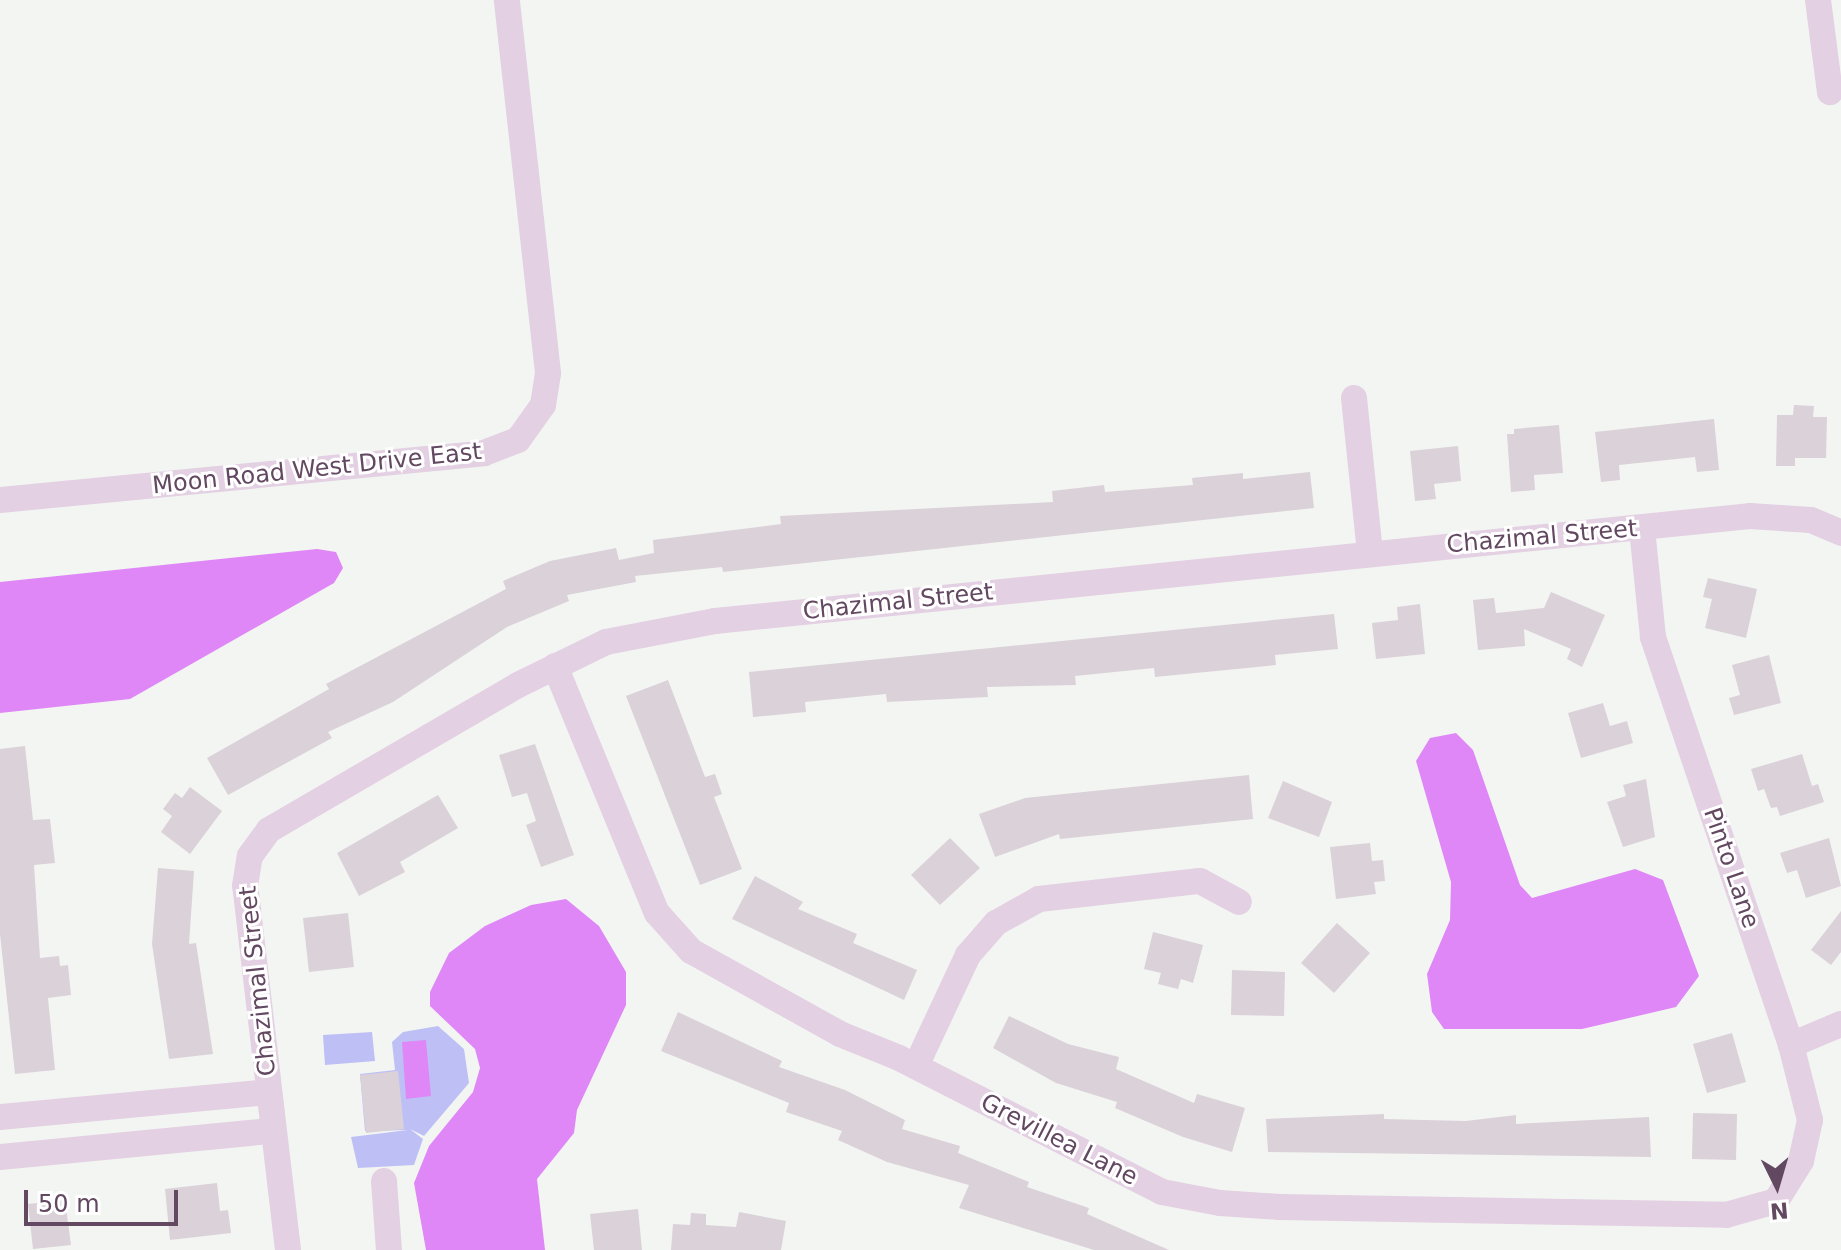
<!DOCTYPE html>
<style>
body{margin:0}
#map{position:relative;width:1841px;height:1250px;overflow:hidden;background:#f3f5f2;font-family:"DejaVu Sans",sans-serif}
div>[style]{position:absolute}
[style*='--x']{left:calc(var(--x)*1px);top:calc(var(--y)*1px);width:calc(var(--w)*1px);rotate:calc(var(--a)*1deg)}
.green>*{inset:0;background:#bec0f5}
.water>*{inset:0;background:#df87f6}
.building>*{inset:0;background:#dbd1d9}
.minor>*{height:26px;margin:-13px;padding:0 13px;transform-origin:13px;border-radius:13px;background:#e3d0e2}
span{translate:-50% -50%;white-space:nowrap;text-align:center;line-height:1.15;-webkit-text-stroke:6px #fff;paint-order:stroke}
.street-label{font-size:24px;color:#634861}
.north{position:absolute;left:1737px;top:1146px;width:80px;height:80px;-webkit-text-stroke:6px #fff;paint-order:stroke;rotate:175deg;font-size:22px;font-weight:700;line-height:32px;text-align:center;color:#634861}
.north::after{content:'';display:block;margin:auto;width:28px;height:36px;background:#634861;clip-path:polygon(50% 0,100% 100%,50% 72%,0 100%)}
.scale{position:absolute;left:24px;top:1190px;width:154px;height:36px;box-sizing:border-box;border:4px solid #634861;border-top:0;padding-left:10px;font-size:24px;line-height:28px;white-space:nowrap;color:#634861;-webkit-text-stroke:6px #fff;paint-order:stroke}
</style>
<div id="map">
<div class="green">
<i style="clip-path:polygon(438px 1026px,464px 1049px,469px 1083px,424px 1136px,410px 1129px,423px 1139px,414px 1165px,358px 1168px,351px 1137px,408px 1130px,365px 1131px,360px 1074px,395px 1070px,392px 1042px,403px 1032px)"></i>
<i style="clip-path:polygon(372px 1032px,375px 1061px,325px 1065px,323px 1035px)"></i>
</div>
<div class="water">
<i style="clip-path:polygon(317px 549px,336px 552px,343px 568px,334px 583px,130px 699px,0 713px,0 582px)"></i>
<i style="clip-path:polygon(1456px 733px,1473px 750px,1520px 885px,1532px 898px,1635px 869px,1663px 880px,1699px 976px,1676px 1007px,1582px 1029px,1444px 1029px,1432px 1012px,1427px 974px,1450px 920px,1451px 882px,1416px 761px,1430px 738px)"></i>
<i style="clip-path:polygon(566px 899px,599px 926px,626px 972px,626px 1005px,577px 1110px,574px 1133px,537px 1179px,545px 1250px,426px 1250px,414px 1183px,429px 1146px,473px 1092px,480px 1068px,475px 1049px,430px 1006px,430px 992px,449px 953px,485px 926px,531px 905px)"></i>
<i style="clip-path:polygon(426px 1040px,431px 1096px,406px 1099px,402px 1042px)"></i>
</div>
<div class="building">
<i style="clip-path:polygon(1794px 405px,1814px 406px,1813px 417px,1827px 417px,1826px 458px,1795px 458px,1795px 466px,1776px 466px,1777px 415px,1793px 415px)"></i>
<i style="clip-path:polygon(1714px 419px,1719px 470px,1697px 472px,1695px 457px,1648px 462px,1619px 465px,1620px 480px,1601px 482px,1595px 432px)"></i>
<i style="clip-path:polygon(1559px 425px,1563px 473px,1534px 475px,1535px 490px,1511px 492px,1507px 434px,1514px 434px,1514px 429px)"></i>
<i style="clip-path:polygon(1458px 446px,1461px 481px,1434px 484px,1436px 499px,1415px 501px,1410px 451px)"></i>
<i style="clip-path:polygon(1310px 472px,1314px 508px,723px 572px,722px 567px,635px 576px,636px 582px,567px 595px,569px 601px,507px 627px,393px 702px,328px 732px,332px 738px,228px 795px,207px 758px,329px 689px,326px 684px,506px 589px,503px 581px,550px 561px,616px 548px,619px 560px,654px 553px,653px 540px,781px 524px,780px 516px,1053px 502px,1052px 491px,1104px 485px,1105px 492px,1193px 485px,1192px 478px,1243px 473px,1243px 479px)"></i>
<i style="clip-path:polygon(1708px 578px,1757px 589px,1746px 638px,1705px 628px,1712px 599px,1703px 597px)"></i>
<i style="clip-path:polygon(1551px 592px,1605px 615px,1582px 667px,1567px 659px,1571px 649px,1524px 629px,1525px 646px,1478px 650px,1473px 600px,1494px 598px,1496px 613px,1544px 608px)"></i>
<i style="clip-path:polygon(1420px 604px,1425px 654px,1376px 659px,1372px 623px,1398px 620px,1397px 607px)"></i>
<i style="clip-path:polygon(1334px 614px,1338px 649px,1275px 655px,1276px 665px,1155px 677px,1154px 668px,1075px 676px,1076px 685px,987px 687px,988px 697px,887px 702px,886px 694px,805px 702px,806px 712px,753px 717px,749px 672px)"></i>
<i style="clip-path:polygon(1769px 655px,1781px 703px,1734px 715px,1729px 698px,1740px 695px,1732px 665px)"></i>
<i style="clip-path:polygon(668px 680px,705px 777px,715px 774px,722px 794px,714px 797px,742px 869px,700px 885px,626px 696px)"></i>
<i style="clip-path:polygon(1603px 703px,1610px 726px,1627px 721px,1633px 743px,1581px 758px,1568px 713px)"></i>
<i style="clip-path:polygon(535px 744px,574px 855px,541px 867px,526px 825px,536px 821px,527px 793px,512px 797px,499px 755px)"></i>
<i style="clip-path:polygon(25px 746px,33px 820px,50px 819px,55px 863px,34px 865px,40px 958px,59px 956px,60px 966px,68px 965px,71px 995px,48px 998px,55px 1070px,15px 1074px,0 934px,0 749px)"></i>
<i style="clip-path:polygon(1802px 754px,1812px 786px,1818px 784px,1824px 802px,1780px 816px,1777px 807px,1771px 808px,1764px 789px,1758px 791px,1751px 769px)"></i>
<i style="clip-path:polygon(1249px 775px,1253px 819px,1060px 839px,1059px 834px,995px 857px,979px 814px,1025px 798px)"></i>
<i style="clip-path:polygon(1646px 779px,1655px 837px,1623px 847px,1607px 802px,1626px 796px,1623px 785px)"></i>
<i style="clip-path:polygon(1283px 781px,1332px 802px,1319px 837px,1268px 818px)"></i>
<i style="clip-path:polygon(190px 787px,222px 811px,190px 854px,161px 832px,172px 816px,163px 809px,175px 793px,182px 798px)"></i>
<i style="clip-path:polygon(438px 795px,458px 828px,400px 862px,405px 872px,359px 896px,337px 853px)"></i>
<i style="clip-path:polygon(950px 838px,980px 868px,940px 905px,911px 875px)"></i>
<i style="clip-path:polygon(1829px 838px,1841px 886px,1806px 898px,1797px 870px,1787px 873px,1780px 853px)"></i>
<i style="clip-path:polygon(1370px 843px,1372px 861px,1383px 860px,1385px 881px,1374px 882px,1376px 894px,1336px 899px,1330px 847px)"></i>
<i style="clip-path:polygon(158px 868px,194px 871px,189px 944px,196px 943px,213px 1054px,169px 1059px,152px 944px)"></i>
<i style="clip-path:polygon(755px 876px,803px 902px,798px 909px,857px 934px,853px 943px,917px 970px,904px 1000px,732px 919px)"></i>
<i style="clip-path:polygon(1841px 911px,1841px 952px,1831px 965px,1811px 950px)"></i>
<i style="clip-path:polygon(348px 913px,354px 967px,309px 972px,303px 918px)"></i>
<i style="clip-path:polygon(1337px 923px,1370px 953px,1334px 993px,1301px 963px)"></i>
<i style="clip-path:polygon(1153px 932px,1203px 945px,1193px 983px,1181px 979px,1178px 989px,1158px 984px,1161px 973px,1144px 969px)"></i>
<i style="clip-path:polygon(1232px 970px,1285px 972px,1284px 1016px,1231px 1015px)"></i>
<i style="clip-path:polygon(678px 1012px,782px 1061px,779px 1067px,845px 1090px,905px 1120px,902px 1129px,960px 1146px,958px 1153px,1029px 1182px,1027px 1187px,1089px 1208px,1087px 1214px,1169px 1250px,1094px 1250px,959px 1208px,969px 1185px,887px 1162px,838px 1140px,842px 1131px,786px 1112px,789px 1103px,661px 1051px)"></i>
<i style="clip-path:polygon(1009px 1016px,1068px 1044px,1119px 1057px,1116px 1069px,1194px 1103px,1197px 1094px,1245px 1108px,1232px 1152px,1183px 1137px,1115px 1108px,1117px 1102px,1056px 1083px,993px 1048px)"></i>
<i style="clip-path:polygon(1732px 1033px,1746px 1082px,1707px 1093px,1693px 1044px)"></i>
<i style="clip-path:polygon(398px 1071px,404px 1129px,366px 1133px,360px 1075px)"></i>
<i style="clip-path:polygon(1693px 1113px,1737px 1114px,1736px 1160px,1692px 1159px)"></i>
<i style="clip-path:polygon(1384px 1114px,1384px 1119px,1466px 1121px,1516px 1115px,1516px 1124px,1649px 1117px,1651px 1157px,1268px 1152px,1266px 1119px)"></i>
<i style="clip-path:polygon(217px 1183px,220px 1211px,228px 1210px,231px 1233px,170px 1240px,165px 1189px)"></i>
<i style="clip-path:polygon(65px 1200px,71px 1245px,33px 1249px,28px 1204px)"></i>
<i style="clip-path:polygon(638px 1209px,642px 1250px,594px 1250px,590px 1214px)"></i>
<i style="clip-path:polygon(739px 1212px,786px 1221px,781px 1250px,671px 1250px,673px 1224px,690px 1225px,691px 1213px,706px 1214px,706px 1225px,736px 1227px)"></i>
</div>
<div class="minor">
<i style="--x:1818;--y:0;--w:93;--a:82.6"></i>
<i style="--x:1354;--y:398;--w:156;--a:84.1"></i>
<i style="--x:0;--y:500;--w:486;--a:-5.5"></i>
<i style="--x:484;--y:453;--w:36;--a:-21"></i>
<i style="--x:518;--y:440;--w:43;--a:-54.5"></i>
<i style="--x:543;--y:405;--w:32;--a:-81"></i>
<i style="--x:548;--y:373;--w:375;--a:-96.3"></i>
<i style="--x:555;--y:666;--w:267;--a:67.6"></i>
<i style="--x:657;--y:913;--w:51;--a:48.2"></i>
<i style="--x:691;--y:951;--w:171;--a:29.1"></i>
<i style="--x:840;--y:1034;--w:64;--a:22.1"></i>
<i style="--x:899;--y:1058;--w:295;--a:27"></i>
<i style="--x:1162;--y:1192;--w:59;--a:10.7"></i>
<i style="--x:1220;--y:1203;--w:60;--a:3.8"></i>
<i style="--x:1280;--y:1207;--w:446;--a:1"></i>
<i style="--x:1726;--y:1215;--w:52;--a:-15.6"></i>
<i style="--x:1776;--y:1201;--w:47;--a:-58"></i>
<i style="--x:1801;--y:1161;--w:42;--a:-77.6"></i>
<i style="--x:1810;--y:1120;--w:77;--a:-104.2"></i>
<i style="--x:1791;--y:1045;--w:431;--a:-108.7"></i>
<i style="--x:1653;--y:637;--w:110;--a:-95.8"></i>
<i style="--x:1791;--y:1045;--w:54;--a:-22.8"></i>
<i style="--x:916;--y:1066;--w:123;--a:-64.9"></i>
<i style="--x:968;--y:955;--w:43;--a:-48.8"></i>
<i style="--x:996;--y:923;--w:49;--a:-29.2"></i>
<i style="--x:1039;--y:899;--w:162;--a:-6.4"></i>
<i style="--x:1200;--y:881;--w:44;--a:28.3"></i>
<i style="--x:0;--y:1117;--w:270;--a:-5.3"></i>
<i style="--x:0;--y:1157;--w:273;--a:-5.5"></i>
<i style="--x:384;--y:1181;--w:69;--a:85.9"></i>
<i style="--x:288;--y:1250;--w:367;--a:-96.7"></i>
<i style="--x:245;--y:886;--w:30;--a:-81"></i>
<i style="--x:250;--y:856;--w:32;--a:-54"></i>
<i style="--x:269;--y:830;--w:288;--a:-30.2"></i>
<i style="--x:518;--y:685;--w:98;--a:-26"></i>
<i style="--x:606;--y:642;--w:111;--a:-10.9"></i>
<i style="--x:715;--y:621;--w:1040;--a:-5.79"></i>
<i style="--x:1750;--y:516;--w:61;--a:3.8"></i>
<i style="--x:1811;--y:520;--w:33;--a:23"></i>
</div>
<div class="street-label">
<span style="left:317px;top:469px;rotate:-6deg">Moon Road West Drive East</span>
<span style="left:1542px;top:537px;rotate:-5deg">Chazimal Street</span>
<span style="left:898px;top:602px;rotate:-6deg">Chazimal Street</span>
<span style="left:1731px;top:868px;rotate:71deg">Pinto Lane</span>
<span style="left:258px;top:981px;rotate:-96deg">Chazimal Street</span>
<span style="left:1059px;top:1140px;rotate:27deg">Grevillea Lane</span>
</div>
<div class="north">N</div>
<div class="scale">50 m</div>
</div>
